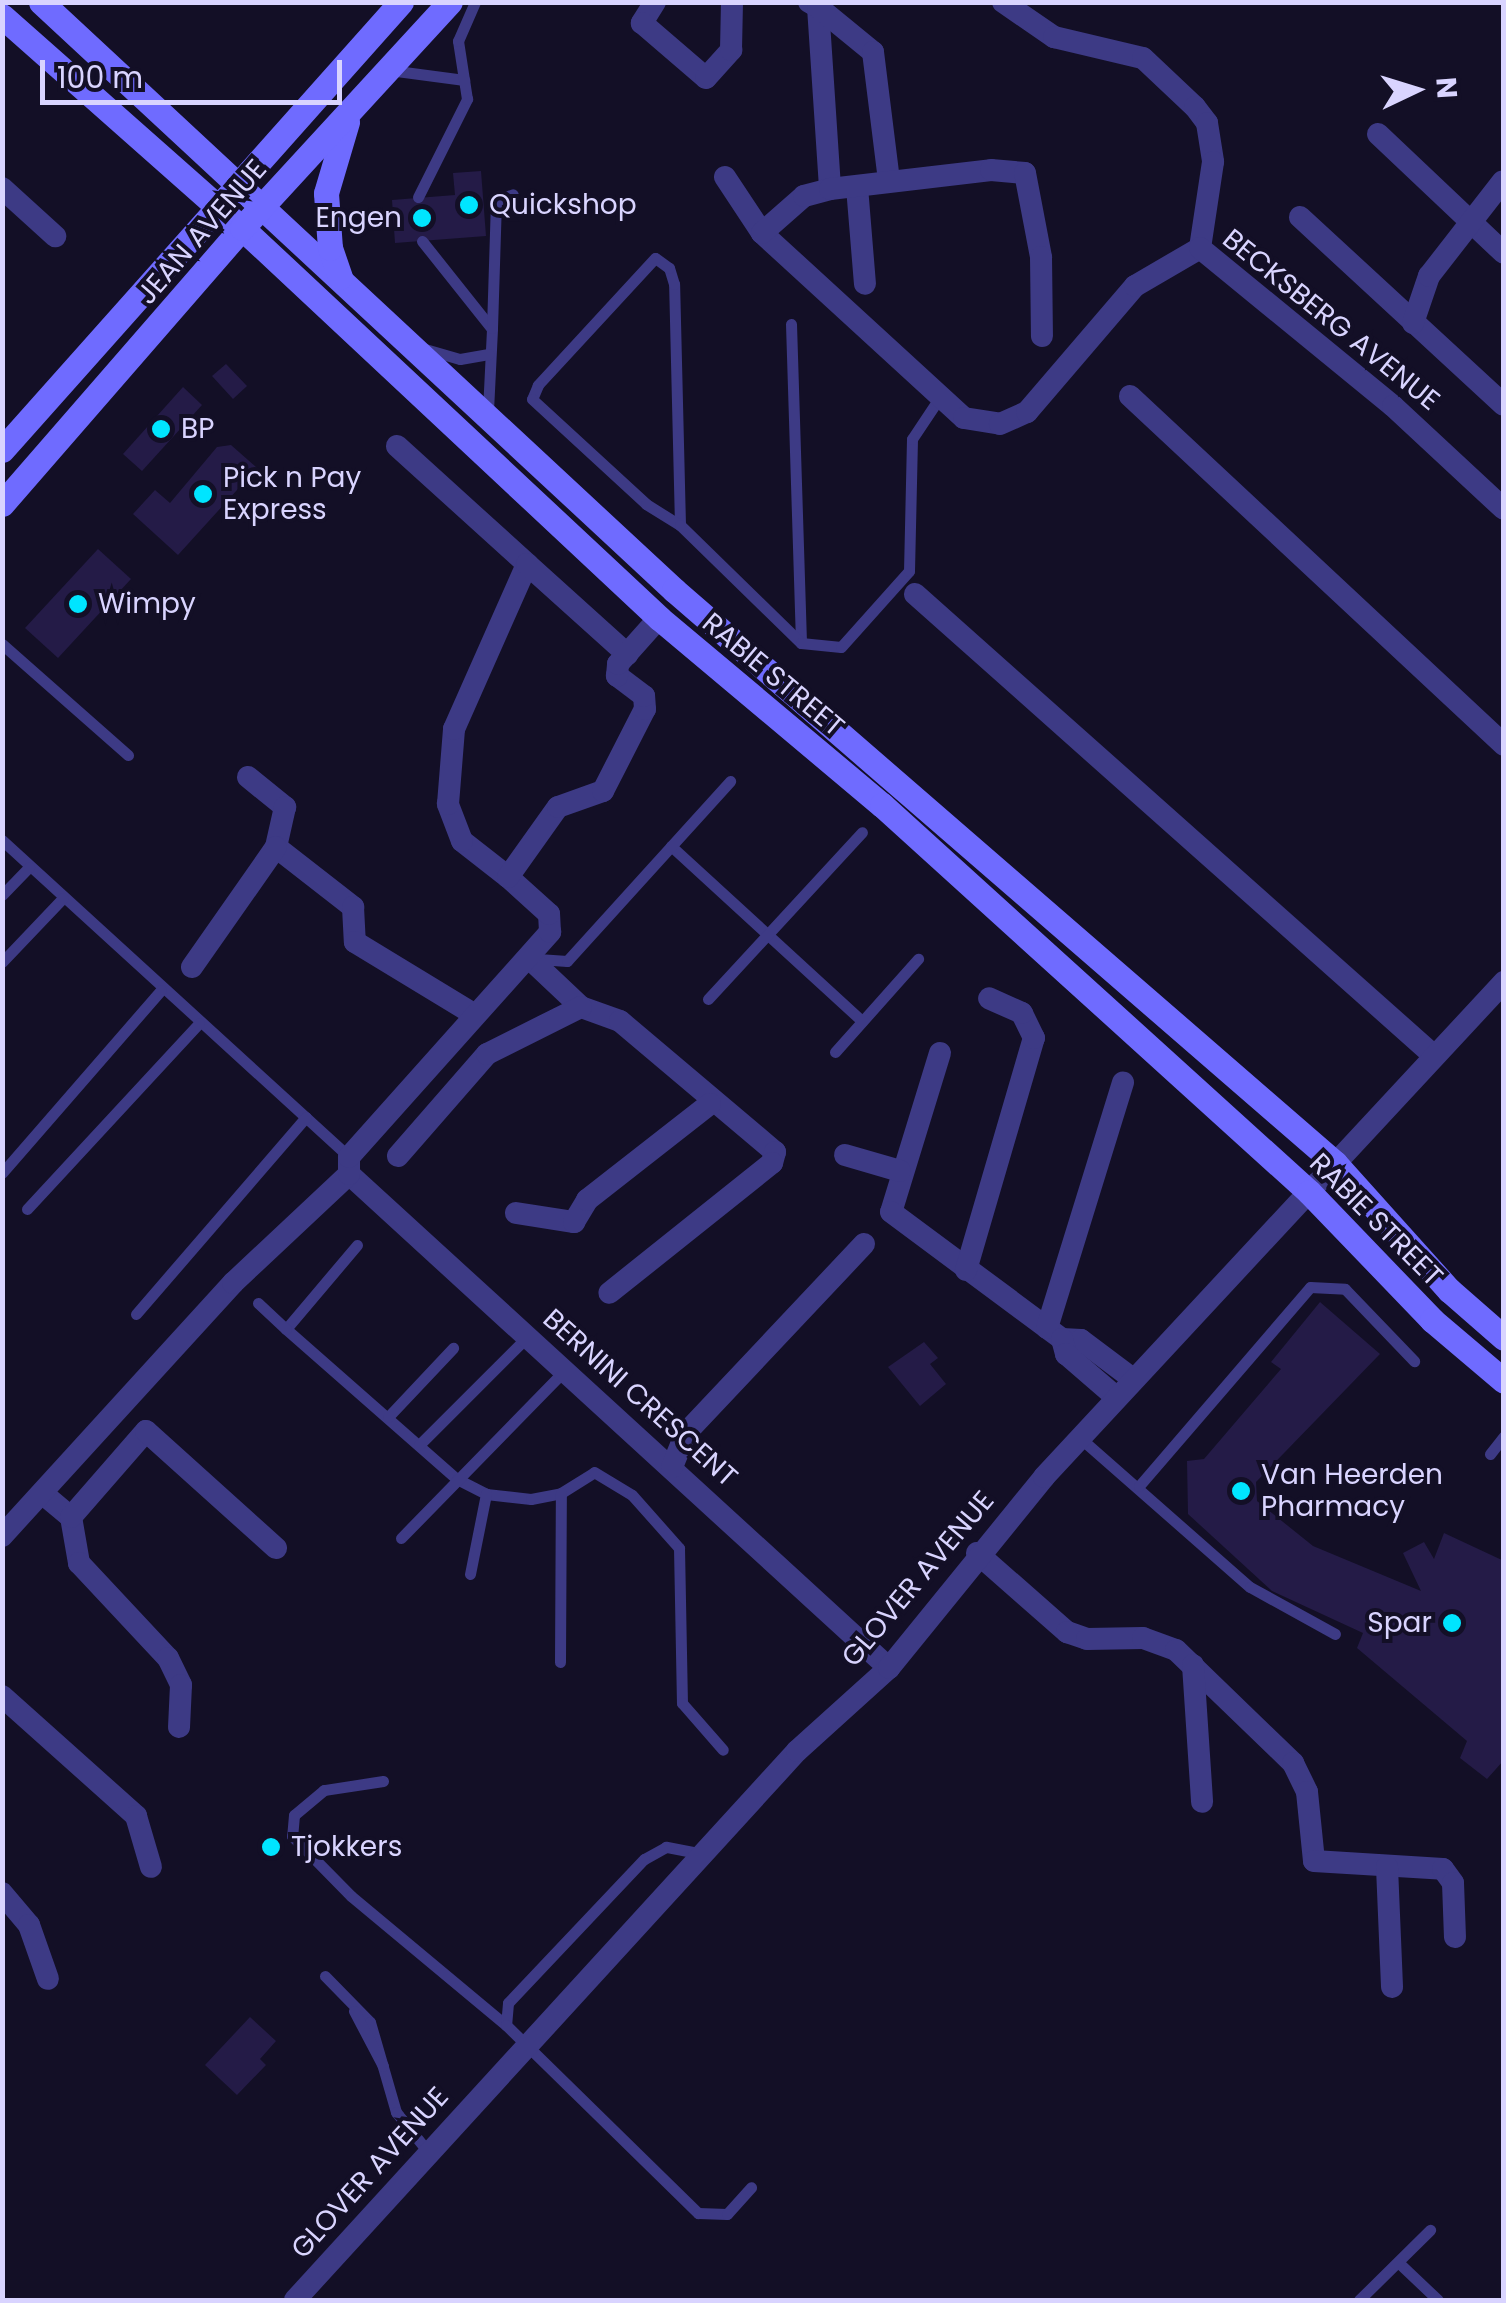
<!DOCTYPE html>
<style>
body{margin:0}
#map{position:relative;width:1506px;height:2303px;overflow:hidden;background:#130f26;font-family:Poppins,sans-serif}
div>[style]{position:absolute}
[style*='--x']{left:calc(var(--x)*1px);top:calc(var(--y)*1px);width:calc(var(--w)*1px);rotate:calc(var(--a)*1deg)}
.building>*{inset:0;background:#241b47}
.service>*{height:11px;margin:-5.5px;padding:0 5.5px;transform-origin:5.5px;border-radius:5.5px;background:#3d3a85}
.minor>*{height:22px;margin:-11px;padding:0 11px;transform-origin:11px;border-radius:11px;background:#3d3a85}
.secondary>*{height:25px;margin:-12.5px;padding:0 12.5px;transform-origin:12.5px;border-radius:12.5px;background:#6f6bff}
.dots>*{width:28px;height:28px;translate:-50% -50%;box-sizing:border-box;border:5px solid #130f26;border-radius:50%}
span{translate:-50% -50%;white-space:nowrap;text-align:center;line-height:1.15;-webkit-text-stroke:8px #130f26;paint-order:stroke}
.poi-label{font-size:28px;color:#d9d4ff}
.left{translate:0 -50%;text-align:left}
.right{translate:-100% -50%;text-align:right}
.street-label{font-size:28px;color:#d9d4ff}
.frame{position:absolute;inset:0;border:5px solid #d9d4ff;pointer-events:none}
.north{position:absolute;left:1366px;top:40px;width:100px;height:100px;-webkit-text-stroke:8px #130f26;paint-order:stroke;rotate:86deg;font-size:28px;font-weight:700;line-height:40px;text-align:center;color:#d9d4ff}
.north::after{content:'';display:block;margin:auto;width:35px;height:45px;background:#d9d4ff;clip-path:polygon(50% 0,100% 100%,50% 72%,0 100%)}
.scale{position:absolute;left:40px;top:60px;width:302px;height:45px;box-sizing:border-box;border:5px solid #d9d4ff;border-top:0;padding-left:12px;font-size:30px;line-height:35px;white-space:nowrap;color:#d9d4ff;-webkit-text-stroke:8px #130f26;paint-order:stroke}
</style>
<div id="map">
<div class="building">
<i style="clip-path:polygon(481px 171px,486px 236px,395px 243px,392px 200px,455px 195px,453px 173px)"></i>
<i style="clip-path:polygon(226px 364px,247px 386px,233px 399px,212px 376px)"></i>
<i style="clip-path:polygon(183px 387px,202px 405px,142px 471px,123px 454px)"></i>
<i style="clip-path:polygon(231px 445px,257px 468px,178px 555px,133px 514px,155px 490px,170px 503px,217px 447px)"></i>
<i style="clip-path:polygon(98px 549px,131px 579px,58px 658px,25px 628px)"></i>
<i style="clip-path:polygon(1320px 1302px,1380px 1354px,1256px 1482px,1257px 1501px,1313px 1546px,1421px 1591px,1403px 1553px,1424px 1542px,1434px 1559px,1444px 1533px,1504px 1561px,1504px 1760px,1487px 1779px,1460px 1758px,1467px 1741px,1357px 1648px,1363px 1633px,1272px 1591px,1188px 1514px,1187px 1461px,1204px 1459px,1281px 1369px,1271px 1362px)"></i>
<i style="clip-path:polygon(924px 1342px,938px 1358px,930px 1364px,946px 1384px,920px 1406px,888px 1367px)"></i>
<i style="clip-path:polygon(250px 2017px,276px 2041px,260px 2059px,266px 2065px,237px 2095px,205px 2065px)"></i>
</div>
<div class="service">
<i style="--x:389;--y:70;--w:76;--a:7.6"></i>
<i style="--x:418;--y:197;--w:110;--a:-63.4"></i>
<i style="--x:467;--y:99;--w:59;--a:-98.8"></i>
<i style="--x:458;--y:41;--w:43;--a:-66.4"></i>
<i style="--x:422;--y:241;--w:112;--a:51.5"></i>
<i style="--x:492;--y:329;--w:83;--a:92.8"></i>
<i style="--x:791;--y:324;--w:319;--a:88.2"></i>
<i style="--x:492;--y:328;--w:127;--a:-88.2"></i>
<i style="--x:496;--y:201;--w:18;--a:-22"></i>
<i style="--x:425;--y:349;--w:36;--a:16"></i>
<i style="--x:460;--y:359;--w:29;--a:-10"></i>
<i style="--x:680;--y:525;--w:241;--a:-91.4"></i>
<i style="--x:674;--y:284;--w:17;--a:-107"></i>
<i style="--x:669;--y:268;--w:17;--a:-144"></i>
<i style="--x:655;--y:258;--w:173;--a:132.7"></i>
<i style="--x:538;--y:385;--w:15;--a:113"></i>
<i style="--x:532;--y:399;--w:155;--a:42.6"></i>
<i style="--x:646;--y:504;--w:40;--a:32"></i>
<i style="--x:680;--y:525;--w:169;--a:44.3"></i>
<i style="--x:801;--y:643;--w:40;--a:5.7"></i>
<i style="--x:841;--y:647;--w:102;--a:-48.2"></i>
<i style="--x:909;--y:571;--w:132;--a:-88.7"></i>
<i style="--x:912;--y:439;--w:50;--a:-56.3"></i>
<i style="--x:2;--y:644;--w:168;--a:41.4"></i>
<i style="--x:2;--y:840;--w:470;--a:42.4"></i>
<i style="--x:671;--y:846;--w:259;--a:42.5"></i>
<i style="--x:2;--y:895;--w:39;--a:-46"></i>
<i style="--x:538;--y:959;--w:29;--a:4"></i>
<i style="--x:567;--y:961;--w:243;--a:-47.8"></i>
<i style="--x:2;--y:962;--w:88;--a:-46.4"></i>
<i style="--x:708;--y:999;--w:227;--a:-47.3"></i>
<i style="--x:835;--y:1052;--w:125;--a:-48.3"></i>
<i style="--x:2;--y:1173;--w:242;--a:-49"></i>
<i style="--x:27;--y:1209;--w:253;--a:-47.2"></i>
<i style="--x:357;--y:1245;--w:110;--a:130.2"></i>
<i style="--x:286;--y:1329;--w:227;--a:41.3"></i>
<i style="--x:457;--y:1479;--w:33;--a:27"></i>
<i style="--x:486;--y:1494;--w:45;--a:6.3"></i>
<i style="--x:531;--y:1499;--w:31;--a:-11"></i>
<i style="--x:561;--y:1493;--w:39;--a:-32"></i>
<i style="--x:594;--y:1472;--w:44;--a:31.2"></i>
<i style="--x:632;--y:1495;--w:71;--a:48.4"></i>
<i style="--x:679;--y:1548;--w:155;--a:88.9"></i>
<i style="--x:682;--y:1703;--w:62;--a:48.9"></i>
<i style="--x:258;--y:1303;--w:38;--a:43"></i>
<i style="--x:136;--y:1314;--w:260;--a:-49.2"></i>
<i style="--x:388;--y:1417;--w:95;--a:-46.7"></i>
<i style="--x:1079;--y:1437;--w:227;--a:41.3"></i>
<i style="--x:1250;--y:1587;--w:97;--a:28.9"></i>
<i style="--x:419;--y:1445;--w:153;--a:-45"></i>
<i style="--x:1490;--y:1454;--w:23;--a:-52"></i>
<i style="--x:1139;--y:1486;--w:262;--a:-49.3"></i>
<i style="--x:1310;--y:1287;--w:35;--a:3"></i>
<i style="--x:1345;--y:1289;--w:100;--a:46.2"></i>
<i style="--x:401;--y:1538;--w:235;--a:-45.7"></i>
<i style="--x:470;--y:1574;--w:82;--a:-78.7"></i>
<i style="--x:560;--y:1662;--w:169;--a:-89.7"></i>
<i style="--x:383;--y:1781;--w:60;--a:171.3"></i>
<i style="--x:324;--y:1790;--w:39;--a:140"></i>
<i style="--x:294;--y:1815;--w:21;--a:95"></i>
<i style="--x:292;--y:1836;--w:84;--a:45.5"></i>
<i style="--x:351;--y:1896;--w:202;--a:39.8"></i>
<i style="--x:703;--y:1854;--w:38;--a:-169"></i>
<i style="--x:666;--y:1847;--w:25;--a:151"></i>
<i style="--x:644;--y:1859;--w:198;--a:133.4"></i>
<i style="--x:508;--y:2003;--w:22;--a:95"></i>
<i style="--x:506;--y:2025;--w:269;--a:44.4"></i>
<i style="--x:698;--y:2213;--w:29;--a:2"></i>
<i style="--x:727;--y:2214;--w:36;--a:-48"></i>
<i style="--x:325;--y:1976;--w:64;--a:45.6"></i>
<i style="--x:370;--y:2022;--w:94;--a:73.9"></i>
<i style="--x:396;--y:2112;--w:53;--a:51.2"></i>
<i style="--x:354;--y:2011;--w:62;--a:62.2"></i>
<i style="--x:1400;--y:2264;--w:52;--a:43.5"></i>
<i style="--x:1359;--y:2300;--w:100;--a:-44.6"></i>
</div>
<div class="minor">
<i style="--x:655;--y:2;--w:25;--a:122"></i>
<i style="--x:642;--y:23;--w:84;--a:40.7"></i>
<i style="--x:706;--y:78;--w:38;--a:-48"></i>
<i style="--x:731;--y:50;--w:48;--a:-88.8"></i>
<i style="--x:809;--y:2;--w:10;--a:29"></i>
<i style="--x:818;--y:7;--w:182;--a:86.2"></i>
<i style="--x:1003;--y:2;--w:62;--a:34.5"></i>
<i style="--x:1054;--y:37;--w:91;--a:13.3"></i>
<i style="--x:1143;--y:58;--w:71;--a:43.3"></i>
<i style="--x:1195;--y:107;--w:20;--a:53"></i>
<i style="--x:1207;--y:123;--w:39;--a:81"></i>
<i style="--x:1213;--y:162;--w:87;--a:98.6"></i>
<i style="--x:818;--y:7;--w:71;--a:39.3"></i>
<i style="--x:873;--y:52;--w:130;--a:82.9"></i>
<i style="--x:1378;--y:134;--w:173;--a:43.4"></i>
<i style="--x:725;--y:177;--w:67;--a:56.5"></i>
<i style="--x:762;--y:233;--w:274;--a:42.5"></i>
<i style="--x:964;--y:418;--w:36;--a:9"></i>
<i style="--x:1000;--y:424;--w:30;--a:-24"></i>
<i style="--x:1027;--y:412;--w:166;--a:-49.4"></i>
<i style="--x:1135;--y:286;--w:75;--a:-30.3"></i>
<i style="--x:1200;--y:248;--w:249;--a:39.3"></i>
<i style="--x:1393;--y:406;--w:151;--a:42.9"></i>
<i style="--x:857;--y:187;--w:97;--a:85.3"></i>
<i style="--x:2;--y:188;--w:72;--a:42.2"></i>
<i style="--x:1300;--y:217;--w:277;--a:42.7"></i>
<i style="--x:762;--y:233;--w:56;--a:-41.4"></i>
<i style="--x:804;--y:196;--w:27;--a:-15"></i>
<i style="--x:830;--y:189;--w:162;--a:-6.7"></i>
<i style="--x:991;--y:170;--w:34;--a:5"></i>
<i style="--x:1025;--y:173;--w:86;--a:79.2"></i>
<i style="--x:1041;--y:257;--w:79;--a:89.3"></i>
<i style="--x:1413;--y:323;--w:50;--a:-71.2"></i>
<i style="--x:1429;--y:276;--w:120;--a:-52.1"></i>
<i style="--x:1130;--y:396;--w:512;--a:43.02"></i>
<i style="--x:397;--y:446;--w:176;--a:42.2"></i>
<i style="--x:915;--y:594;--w:692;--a:41.66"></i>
<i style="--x:248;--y:777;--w:48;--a:39"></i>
<i style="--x:285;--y:807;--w:41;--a:102.7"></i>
<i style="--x:276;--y:847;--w:98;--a:37.9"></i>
<i style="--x:353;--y:907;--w:35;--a:87"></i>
<i style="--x:355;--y:942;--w:140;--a:31.3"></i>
<i style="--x:508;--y:877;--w:58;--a:-142"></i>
<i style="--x:462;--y:841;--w:40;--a:-111"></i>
<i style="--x:448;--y:804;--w:75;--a:-85.4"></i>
<i style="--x:454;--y:729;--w:180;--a:-66.1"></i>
<i style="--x:527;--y:564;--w:135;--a:42"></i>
<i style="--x:529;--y:958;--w:71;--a:43.3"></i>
<i style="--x:581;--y:1007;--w:41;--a:19.7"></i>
<i style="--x:620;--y:1021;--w:203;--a:40.2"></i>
<i style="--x:775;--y:1152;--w:11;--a:105"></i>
<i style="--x:772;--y:1163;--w:208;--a:141.4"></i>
<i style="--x:192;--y:967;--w:146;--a:-55"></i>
<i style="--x:940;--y:1053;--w:166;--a:107.1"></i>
<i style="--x:891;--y:1212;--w:213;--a:36.6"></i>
<i style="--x:1062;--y:1339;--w:19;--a:3"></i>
<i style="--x:1081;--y:1340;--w:65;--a:36.9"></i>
<i style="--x:845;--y:1155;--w:57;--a:16.2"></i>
<i style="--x:398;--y:1156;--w:135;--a:-48.9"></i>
<i style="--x:487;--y:1054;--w:105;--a:-26.6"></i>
<i style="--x:349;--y:1174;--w:732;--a:42.45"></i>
<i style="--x:516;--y:1213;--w:59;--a:8.8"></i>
<i style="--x:574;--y:1222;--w:26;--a:-59"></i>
<i style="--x:587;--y:1200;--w:156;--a:-38"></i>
<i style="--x:966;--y:1270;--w:242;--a:-73.7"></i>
<i style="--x:1034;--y:1038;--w:28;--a:-116"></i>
<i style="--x:1022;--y:1013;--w:36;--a:-156"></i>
<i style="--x:1047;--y:1328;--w:257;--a:-72.8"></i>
<i style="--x:1062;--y:1339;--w:16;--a:75"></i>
<i style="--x:1066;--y:1354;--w:66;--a:40.7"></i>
<i style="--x:672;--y:1467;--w:35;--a:-68"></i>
<i style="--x:685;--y:1434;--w:261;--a:-46.7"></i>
<i style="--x:42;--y:1493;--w:38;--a:40"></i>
<i style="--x:71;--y:1517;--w:47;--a:80.1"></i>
<i style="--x:79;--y:1563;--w:130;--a:46.9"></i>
<i style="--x:168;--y:1658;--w:30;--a:64"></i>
<i style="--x:181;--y:1685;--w:42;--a:92.7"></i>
<i style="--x:71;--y:1517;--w:114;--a:-48.9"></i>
<i style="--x:146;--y:1431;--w:175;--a:42"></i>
<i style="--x:2;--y:1536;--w:343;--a:-47.6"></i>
<i style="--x:233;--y:1283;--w:159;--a:-43.2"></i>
<i style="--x:349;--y:1174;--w:17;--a:-90"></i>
<i style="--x:349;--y:1157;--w:302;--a:-48.2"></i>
<i style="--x:550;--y:932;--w:18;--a:-93"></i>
<i style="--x:549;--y:914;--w:55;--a:-137.9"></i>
<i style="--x:508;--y:877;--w:86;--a:-54.5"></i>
<i style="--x:558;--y:807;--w:48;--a:-19.6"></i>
<i style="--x:603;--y:791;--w:92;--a:-62.9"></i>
<i style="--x:645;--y:709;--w:13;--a:-94"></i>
<i style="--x:644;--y:696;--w:34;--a:-143"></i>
<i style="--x:617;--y:676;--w:12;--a:-85"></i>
<i style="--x:618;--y:664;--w:62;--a:-48.3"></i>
<i style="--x:977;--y:1553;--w:120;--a:41.3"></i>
<i style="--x:1067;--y:1632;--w:21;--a:19"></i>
<i style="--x:1087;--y:1639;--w:56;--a:-1"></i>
<i style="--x:1143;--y:1638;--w:35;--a:20"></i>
<i style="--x:1176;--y:1650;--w:163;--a:44"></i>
<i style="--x:1293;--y:1763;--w:32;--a:64"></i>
<i style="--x:1307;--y:1792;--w:69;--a:84.2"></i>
<i style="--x:1314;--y:1861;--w:129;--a:3.5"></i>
<i style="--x:1443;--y:1869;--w:17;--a:54"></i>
<i style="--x:1453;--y:1883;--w:54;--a:87.9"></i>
<i style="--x:1193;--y:1665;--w:137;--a:86.2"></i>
<i style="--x:2;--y:1696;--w:180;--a:41.8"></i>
<i style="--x:136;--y:1816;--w:53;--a:73.6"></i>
<i style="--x:1387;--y:1867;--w:120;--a:87.6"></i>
<i style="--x:2;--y:1893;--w:42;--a:49.8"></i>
<i style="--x:29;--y:1925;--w:57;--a:70.6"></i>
<i style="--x:295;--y:2300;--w:744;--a:-47.56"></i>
<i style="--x:797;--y:1751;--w:124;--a:-42.1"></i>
<i style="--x:889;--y:1668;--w:246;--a:-50.9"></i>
<i style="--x:1044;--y:1477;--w:676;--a:-47.1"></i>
</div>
<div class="secondary">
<i style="--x:41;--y:2;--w:864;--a:42.89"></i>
<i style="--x:674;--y:590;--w:875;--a:40.92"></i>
<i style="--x:1335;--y:1163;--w:171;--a:48.1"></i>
<i style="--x:1449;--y:1290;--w:73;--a:41.1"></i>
<i style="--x:2;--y:16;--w:320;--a:41.5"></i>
<i style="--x:242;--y:228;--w:571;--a:43.08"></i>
<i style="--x:659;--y:618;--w:291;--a:40"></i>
<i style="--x:882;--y:805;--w:576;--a:42.19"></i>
<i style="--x:1309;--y:1192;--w:178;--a:46.1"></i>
<i style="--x:1432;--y:1320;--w:94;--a:40.3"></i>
<i style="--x:340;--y:277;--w:31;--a:-109"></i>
<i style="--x:330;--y:248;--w:55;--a:-94.2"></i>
<i style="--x:326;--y:193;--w:74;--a:-73.5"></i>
<i style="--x:2;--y:450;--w:600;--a:-48.31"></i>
<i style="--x:2;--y:504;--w:366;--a:-49"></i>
<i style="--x:242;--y:228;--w:307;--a:-47.4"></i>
</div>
<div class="dots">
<i style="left:469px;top:205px;background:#00e5ff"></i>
<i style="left:422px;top:218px;background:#00e5ff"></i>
<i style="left:161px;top:429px;background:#00e5ff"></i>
<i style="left:203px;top:494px;background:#00e5ff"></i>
<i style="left:78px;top:604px;background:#00e5ff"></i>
<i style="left:1241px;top:1491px;background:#00e5ff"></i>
<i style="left:1452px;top:1623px;background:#00e5ff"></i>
<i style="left:271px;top:1847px;background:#00e5ff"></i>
</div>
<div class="poi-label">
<span class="left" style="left:489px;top:205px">Quickshop</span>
<span class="right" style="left:402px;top:218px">Engen</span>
<span class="left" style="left:181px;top:429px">BP</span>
<span class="left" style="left:223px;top:494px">Pick n Pay<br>Express</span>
<span class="left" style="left:98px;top:604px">Wimpy</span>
<span class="left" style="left:1261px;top:1491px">Van Heerden<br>Pharmacy</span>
<span class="right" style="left:1432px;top:1623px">Spar</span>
<span class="left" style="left:291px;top:1847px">Tjokkers</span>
</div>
<div class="street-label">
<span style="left:202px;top:232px;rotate:-49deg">JEAN AVENUE</span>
<span style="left:1331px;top:320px;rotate:39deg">BECKSBERG AVENUE</span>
<span style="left:773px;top:675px;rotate:40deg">RABIE STREET</span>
<span style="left:1376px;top:1220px;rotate:45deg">RABIE STREET</span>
<span style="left:640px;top:1398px;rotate:42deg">BERNINI CRESCENT</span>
<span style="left:918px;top:1579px;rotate:-50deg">GLOVER AVENUE</span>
<span style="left:370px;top:2173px;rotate:-48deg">GLOVER AVENUE</span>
</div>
<div class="frame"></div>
<div class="north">N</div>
<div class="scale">100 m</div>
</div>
